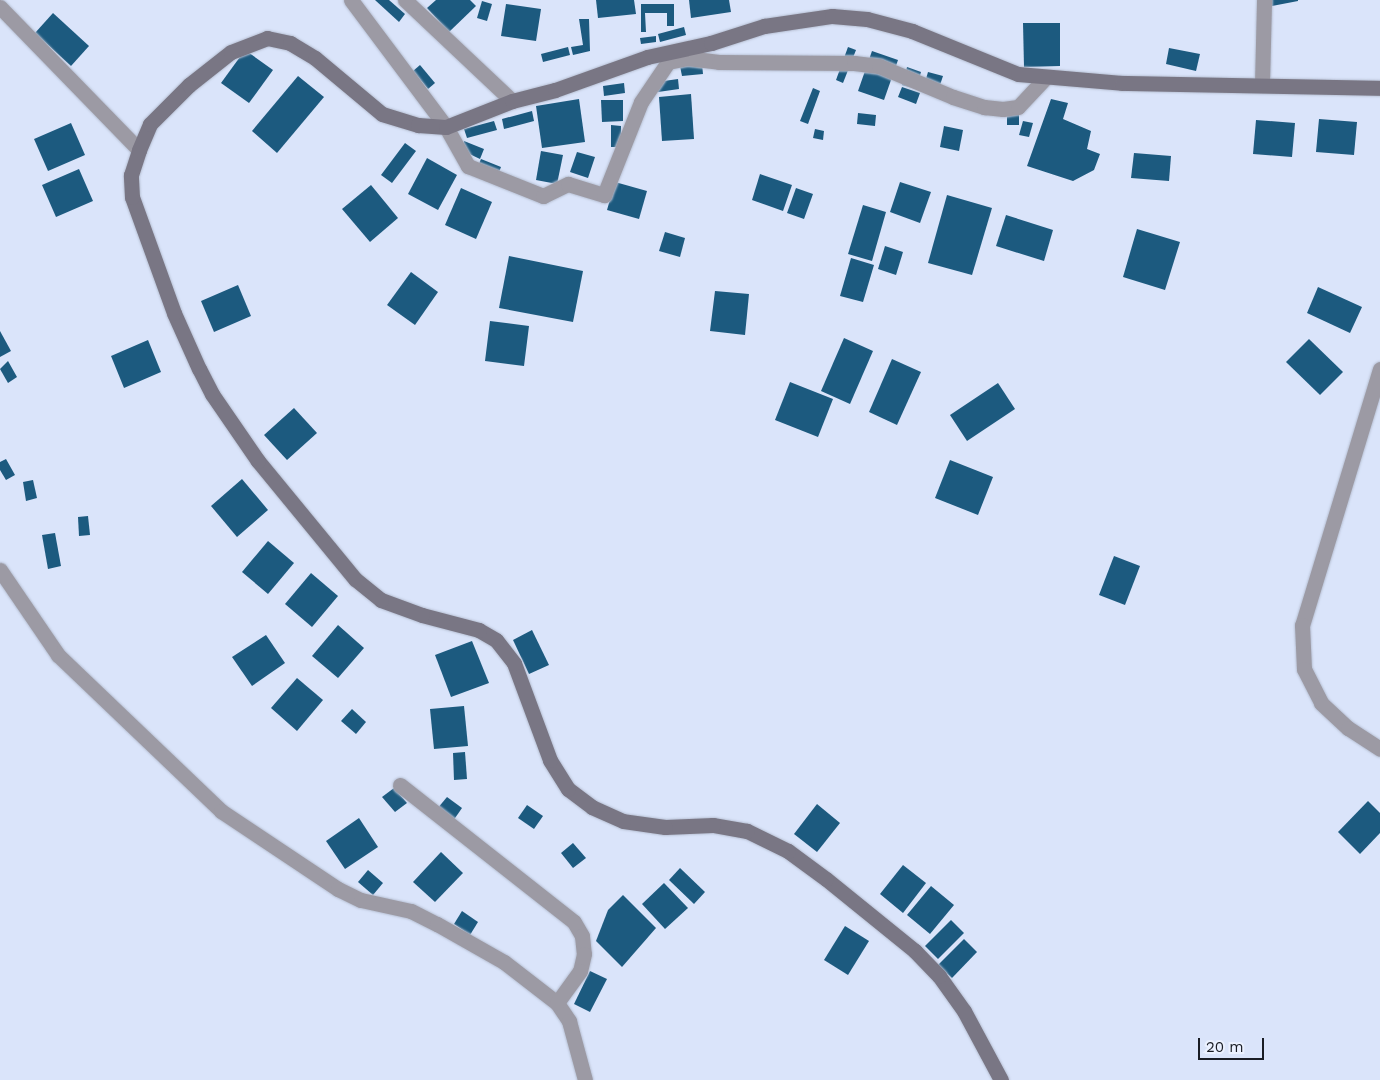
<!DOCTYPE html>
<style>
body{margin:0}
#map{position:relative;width:1380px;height:1080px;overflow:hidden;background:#dae4fa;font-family:"Work Sans",sans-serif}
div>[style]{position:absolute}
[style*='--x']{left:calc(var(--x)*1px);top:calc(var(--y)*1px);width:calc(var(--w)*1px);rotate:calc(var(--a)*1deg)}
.building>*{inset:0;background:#1c5a7f}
.roads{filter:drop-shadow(0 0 1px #b7c0d3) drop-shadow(0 0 1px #b7c0d3)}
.street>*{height:15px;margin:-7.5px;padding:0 7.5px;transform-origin:7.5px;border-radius:7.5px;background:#9c9aa4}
.secondary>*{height:15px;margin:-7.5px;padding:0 7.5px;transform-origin:7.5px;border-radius:7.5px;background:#797684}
span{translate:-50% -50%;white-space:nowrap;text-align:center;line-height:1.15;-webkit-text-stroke:5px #ebf1ff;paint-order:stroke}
.scale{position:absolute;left:1198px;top:1038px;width:66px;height:22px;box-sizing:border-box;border:2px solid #191c24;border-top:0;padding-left:6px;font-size:15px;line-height:18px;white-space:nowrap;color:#191c24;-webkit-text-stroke:4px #ebf1ff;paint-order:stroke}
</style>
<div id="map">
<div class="building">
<i style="clip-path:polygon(375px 0,389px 0,405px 14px,399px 22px)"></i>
<i style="clip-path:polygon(436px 0,470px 0,476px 6px,449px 32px,427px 8px)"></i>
<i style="clip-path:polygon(596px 0,634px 0,636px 14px,598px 18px)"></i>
<i style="clip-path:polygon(689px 0,729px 0,731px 12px,691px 18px)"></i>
<i style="clip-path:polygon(1271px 0,1298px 0,1298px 1px,1272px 6px)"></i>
<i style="clip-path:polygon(482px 1px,492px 4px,487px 21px,477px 18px)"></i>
<i style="clip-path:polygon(506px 4px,541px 9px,536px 41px,501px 36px)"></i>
<i style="clip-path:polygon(641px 4px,674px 4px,674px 26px,667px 26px,667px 13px,645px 13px,646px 32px,641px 32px)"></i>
<i style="clip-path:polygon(53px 13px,89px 46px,71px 66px,35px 33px)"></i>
<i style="clip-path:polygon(579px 19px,589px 19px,590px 51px,573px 55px,571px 47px,583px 45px)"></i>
<i style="clip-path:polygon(1023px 23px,1060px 23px,1060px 66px,1024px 67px)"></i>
<i style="clip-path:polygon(684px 27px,686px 35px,660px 42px,658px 34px)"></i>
<i style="clip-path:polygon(656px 36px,656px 42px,641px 44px,640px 38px)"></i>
<i style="clip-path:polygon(568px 47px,570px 55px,543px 62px,541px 54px)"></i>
<i style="clip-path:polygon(848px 47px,856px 50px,843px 83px,836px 80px)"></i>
<i style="clip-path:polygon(1169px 48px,1200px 54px,1196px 71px,1166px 64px)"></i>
<i style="clip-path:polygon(245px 50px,273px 70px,249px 103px,221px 83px)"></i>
<i style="clip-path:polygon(872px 51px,898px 60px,884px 100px,858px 91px)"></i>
<i style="clip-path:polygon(702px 64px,703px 74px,682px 76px,680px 66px)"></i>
<i style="clip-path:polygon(420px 65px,435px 83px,428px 89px,413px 71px)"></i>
<i style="clip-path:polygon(907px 67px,921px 72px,916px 89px,902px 85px)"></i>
<i style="clip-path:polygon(928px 72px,943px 76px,937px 94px,923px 89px)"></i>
<i style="clip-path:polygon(298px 76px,324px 97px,277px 153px,252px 131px)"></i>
<i style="clip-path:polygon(678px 79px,679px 89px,658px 92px,657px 82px)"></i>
<i style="clip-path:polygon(624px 83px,625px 93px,604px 96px,603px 86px)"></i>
<i style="clip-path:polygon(902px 87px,920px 93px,916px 104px,898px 97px)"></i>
<i style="clip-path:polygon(813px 88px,820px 91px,808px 124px,800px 121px)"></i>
<i style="clip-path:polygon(691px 94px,694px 139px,662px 141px,659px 97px)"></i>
<i style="clip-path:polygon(579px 99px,585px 142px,542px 148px,536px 106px)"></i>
<i style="clip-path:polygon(1051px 99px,1068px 103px,1063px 119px,1091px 131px,1087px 149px,1100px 154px,1094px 170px,1073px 181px,1027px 166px)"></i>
<i style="clip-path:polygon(601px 100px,623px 100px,623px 121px,602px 122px)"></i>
<i style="clip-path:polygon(532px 111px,534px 121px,504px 129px,502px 119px)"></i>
<i style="clip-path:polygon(858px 113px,876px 115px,875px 126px,857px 124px)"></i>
<i style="clip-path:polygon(1007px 114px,1019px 114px,1019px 125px,1007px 125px)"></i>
<i style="clip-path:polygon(1319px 119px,1357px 122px,1354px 155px,1316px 152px)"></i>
<i style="clip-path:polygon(1256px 120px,1295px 123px,1292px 157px,1253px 154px)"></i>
<i style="clip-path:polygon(494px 121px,497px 130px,467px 138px,464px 129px)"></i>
<i style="clip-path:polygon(1023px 121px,1033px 123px,1029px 137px,1019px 135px)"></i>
<i style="clip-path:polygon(71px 123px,85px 155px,48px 171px,34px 139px)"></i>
<i style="clip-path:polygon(611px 125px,621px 126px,621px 147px,611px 147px)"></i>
<i style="clip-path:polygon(944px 126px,963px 130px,959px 151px,940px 147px)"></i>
<i style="clip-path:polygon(815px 129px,824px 131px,823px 140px,813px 138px)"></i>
<i style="clip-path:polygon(464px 141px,484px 149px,480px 159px,461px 150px)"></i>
<i style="clip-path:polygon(405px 143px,416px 151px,392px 183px,381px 175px)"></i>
<i style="clip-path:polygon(541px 151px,563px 155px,557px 184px,536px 180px)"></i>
<i style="clip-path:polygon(577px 152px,595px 157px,588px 178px,570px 172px)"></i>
<i style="clip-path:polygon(1134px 153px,1171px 156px,1169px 181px,1131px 178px)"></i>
<i style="clip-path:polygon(427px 158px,457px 175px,438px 210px,408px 194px)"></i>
<i style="clip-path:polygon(481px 159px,501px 167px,497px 177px,477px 168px)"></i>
<i style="clip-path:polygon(79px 169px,93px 201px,56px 217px,42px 185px)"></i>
<i style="clip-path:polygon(760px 174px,792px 185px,783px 211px,752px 200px)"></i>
<i style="clip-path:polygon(615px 182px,647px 191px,639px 219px,607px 210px)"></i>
<i style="clip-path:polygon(900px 182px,931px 192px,920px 223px,890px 212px)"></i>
<i style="clip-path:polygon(371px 185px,398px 218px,370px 242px,342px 209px)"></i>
<i style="clip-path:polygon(461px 188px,492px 202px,476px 239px,445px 225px)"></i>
<i style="clip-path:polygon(796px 188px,813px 194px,804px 219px,787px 213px)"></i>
<i style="clip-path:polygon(947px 195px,992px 208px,972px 275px,928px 263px)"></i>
<i style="clip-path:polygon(863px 205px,886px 212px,872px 261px,848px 254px)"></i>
<i style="clip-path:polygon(1006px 215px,1053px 230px,1044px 261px,996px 246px)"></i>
<i style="clip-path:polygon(1137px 229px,1180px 242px,1165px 290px,1123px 277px)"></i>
<i style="clip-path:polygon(665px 232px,685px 238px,680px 257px,659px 251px)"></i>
<i style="clip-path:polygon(885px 246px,903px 252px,896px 275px,878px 269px)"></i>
<i style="clip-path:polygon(509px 256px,583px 271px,573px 322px,499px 308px)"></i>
<i style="clip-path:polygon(851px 258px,874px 265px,863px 302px,840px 296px)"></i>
<i style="clip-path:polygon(411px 272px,438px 292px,415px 325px,387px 305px)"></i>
<i style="clip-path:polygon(238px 285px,251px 316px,214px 332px,201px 301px)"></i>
<i style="clip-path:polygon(1318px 287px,1362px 307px,1350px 333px,1307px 313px)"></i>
<i style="clip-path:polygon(715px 291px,749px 294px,745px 335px,710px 331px)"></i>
<i style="clip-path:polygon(490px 321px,529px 326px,524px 366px,485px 361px)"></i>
<i style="clip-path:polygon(0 331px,11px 351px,0 357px)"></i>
<i style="clip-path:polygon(844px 338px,873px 351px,850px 404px,821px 391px)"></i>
<i style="clip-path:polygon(1309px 339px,1343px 372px,1320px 395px,1286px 362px)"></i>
<i style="clip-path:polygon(148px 340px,161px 372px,124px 388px,111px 356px)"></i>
<i style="clip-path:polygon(892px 359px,921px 372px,897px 425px,869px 412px)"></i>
<i style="clip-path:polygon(8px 361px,17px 377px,8px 383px,0 369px)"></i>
<i style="clip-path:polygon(790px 382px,833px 399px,818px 437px,775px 420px)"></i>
<i style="clip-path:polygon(998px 383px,1015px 409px,967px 441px,950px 415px)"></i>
<i style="clip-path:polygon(294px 408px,317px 433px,287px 460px,264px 435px)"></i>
<i style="clip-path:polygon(6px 459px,15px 475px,6px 480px,0 470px,0 462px)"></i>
<i style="clip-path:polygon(950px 460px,993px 477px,978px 515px,935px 498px)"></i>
<i style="clip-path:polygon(242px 479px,268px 510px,237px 537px,211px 506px)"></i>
<i style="clip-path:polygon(33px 480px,37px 498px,26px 501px,23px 482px)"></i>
<i style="clip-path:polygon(88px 516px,90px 535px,79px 536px,78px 517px)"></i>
<i style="clip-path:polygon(55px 533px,61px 566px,48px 569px,42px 535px)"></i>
<i style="clip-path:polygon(268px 541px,294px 563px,268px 594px,242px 572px)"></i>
<i style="clip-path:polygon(1114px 556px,1140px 566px,1125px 605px,1099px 595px)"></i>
<i style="clip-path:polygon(311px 573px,338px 596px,312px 627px,285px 604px)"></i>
<i style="clip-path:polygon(338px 625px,364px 648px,338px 678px,312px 656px)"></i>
<i style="clip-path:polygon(532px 630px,549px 665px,529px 674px,513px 640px)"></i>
<i style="clip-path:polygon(266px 635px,285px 663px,252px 686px,232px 657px)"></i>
<i style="clip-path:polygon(472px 641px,489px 683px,451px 697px,435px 655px)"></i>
<i style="clip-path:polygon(297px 678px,323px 700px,297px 731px,271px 708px)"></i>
<i style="clip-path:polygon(464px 706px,468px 746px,434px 749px,430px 709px)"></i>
<i style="clip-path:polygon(352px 709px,366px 722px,356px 734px,341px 721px)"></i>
<i style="clip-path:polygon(465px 752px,467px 779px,454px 780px,453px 753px)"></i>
<i style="clip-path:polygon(394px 788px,407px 803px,395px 812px,382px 797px)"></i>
<i style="clip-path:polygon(447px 797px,462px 808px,453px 821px,437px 809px)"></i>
<i style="clip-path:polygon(1368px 801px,1380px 813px,1380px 833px,1360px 854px,1338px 832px)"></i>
<i style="clip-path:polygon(817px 804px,840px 823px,817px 852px,794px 834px)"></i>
<i style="clip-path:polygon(527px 805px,543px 816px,534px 829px,518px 818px)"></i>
<i style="clip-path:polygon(359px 818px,378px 847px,345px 869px,326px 841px)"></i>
<i style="clip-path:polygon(573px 843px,586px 858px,573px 868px,561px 853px)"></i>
<i style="clip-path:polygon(441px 852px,463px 873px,435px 902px,413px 882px)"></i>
<i style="clip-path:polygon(903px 865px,926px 883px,903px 913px,880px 894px)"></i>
<i style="clip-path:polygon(680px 868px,705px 892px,694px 904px,669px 880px)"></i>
<i style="clip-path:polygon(368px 870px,383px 883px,373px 895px,358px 882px)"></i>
<i style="clip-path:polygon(664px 883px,688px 908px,665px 929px,642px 904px)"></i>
<i style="clip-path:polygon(931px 886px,954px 905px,930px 934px,907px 915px)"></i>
<i style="clip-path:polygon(623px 895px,656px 928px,622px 967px,596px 941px,608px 910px)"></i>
<i style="clip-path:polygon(462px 911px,478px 922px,470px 935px,454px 924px)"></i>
<i style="clip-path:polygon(951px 920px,964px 933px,938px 959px,925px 946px)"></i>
<i style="clip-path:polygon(845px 926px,869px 941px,848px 975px,824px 960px)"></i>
<i style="clip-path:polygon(964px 939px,977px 952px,952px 978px,938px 965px)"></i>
<i style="clip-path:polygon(590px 971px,607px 979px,590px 1012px,574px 1004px)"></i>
</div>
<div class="roads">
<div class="street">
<i style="--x:351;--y:0;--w:159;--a:53.2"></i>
<i style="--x:446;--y:127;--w:45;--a:60.6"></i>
<i style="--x:468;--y:166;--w:81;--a:21.8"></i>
<i style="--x:543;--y:196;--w:28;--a:-26"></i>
<i style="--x:568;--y:184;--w:38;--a:17"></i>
<i style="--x:604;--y:195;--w:100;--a:-68.3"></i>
<i style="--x:641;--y:102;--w:48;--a:-56"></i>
<i style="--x:668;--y:62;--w:19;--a:-12"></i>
<i style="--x:687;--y:58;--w:32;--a:7"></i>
<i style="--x:719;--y:62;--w:135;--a:0.4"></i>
<i style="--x:854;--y:63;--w:25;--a:7"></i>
<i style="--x:879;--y:66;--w:80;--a:22.7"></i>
<i style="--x:953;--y:97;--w:33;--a:18"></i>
<i style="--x:984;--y:107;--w:19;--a:6"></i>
<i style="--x:1003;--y:109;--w:15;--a:-8"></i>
<i style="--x:1018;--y:107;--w:41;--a:-47"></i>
<i style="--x:405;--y:0;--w:147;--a:43.3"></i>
<i style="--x:0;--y:7;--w:199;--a:45.8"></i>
<i style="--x:1262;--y:84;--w:84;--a:-88.6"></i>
<i style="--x:1380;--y:369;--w:268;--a:106.9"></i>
<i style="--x:1302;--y:625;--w:44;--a:87.4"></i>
<i style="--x:1304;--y:669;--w:38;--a:63"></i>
<i style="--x:1321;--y:703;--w:37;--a:43"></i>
<i style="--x:1348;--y:728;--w:38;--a:33"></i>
<i style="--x:0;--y:570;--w:103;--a:55.7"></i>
<i style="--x:58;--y:655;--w:226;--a:43.7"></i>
<i style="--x:221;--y:811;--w:141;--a:33.7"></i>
<i style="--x:338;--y:889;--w:25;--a:26"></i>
<i style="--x:361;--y:900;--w:51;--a:12.4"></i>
<i style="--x:411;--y:911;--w:29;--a:27"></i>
<i style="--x:437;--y:924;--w:77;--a:29.6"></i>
<i style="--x:504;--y:962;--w:67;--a:37.7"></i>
<i style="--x:557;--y:1003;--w:22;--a:56"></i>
<i style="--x:569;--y:1021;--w:61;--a:74.8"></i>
<i style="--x:400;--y:785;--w:221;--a:38.2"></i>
<i style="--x:574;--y:922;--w:16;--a:60"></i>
<i style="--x:582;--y:936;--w:18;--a:84"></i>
<i style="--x:584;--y:954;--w:17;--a:103"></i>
<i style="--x:580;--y:971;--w:39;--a:126"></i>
</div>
<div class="secondary">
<i style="--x:1001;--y:1080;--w:78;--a:-118.2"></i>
<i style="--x:964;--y:1011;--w:43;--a:-125.5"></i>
<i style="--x:939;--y:976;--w:35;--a:-134"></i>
<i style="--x:915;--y:951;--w:114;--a:-141"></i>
<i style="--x:826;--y:879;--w:47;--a:-143.6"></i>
<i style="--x:788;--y:851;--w:46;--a:-154"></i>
<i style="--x:747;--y:831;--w:35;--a:-170"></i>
<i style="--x:713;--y:825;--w:48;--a:177.6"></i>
<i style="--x:665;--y:827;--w:42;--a:-171.9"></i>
<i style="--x:623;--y:821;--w:34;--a:-156"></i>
<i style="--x:592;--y:807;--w:30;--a:-143"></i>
<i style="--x:568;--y:789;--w:34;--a:-122"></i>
<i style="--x:550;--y:760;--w:103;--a:-110.4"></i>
<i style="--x:514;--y:663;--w:29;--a:-128"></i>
<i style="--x:496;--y:640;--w:20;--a:-150"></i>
<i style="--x:479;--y:630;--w:59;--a:-165.3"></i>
<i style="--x:422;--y:615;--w:44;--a:-159.9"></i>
<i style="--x:381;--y:600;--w:33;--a:-141"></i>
<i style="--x:355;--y:579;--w:153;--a:-129.4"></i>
<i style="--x:258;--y:461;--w:81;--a:-124.5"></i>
<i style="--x:212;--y:394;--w:28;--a:-117"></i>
<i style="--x:199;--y:369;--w:61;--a:-114.1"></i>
<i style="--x:174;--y:313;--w:123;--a:-109.9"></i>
<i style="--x:132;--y:197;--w:22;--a:-93"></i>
<i style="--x:131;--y:175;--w:26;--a:-72"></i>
<i style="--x:139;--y:150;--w:28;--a:-67"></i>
<i style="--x:150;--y:124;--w:55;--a:-45"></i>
<i style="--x:189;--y:85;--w:53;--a:-38.2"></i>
<i style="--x:231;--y:52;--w:39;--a:-21"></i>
<i style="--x:267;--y:38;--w:24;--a:12"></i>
<i style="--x:290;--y:43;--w:29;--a:31"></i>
<i style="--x:315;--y:58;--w:87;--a:39.9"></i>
<i style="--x:382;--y:114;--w:38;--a:17"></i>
<i style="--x:418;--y:125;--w:28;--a:4"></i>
<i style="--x:446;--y:127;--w:71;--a:-21.5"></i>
<i style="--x:512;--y:101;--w:44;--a:-14.3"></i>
<i style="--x:555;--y:90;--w:98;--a:-19.7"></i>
<i style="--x:647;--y:57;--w:66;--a:-12.3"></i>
<i style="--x:711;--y:43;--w:56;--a:-17.8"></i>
<i style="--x:764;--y:26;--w:69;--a:-8.4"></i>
<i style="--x:832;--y:16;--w:35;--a:5"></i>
<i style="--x:867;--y:19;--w:47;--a:14.9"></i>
<i style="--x:912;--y:31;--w:114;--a:22.1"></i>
<i style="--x:1018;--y:74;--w:104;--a:4.9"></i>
<i style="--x:1122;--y:83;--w:258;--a:1.1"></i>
</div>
</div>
<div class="scale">20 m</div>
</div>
